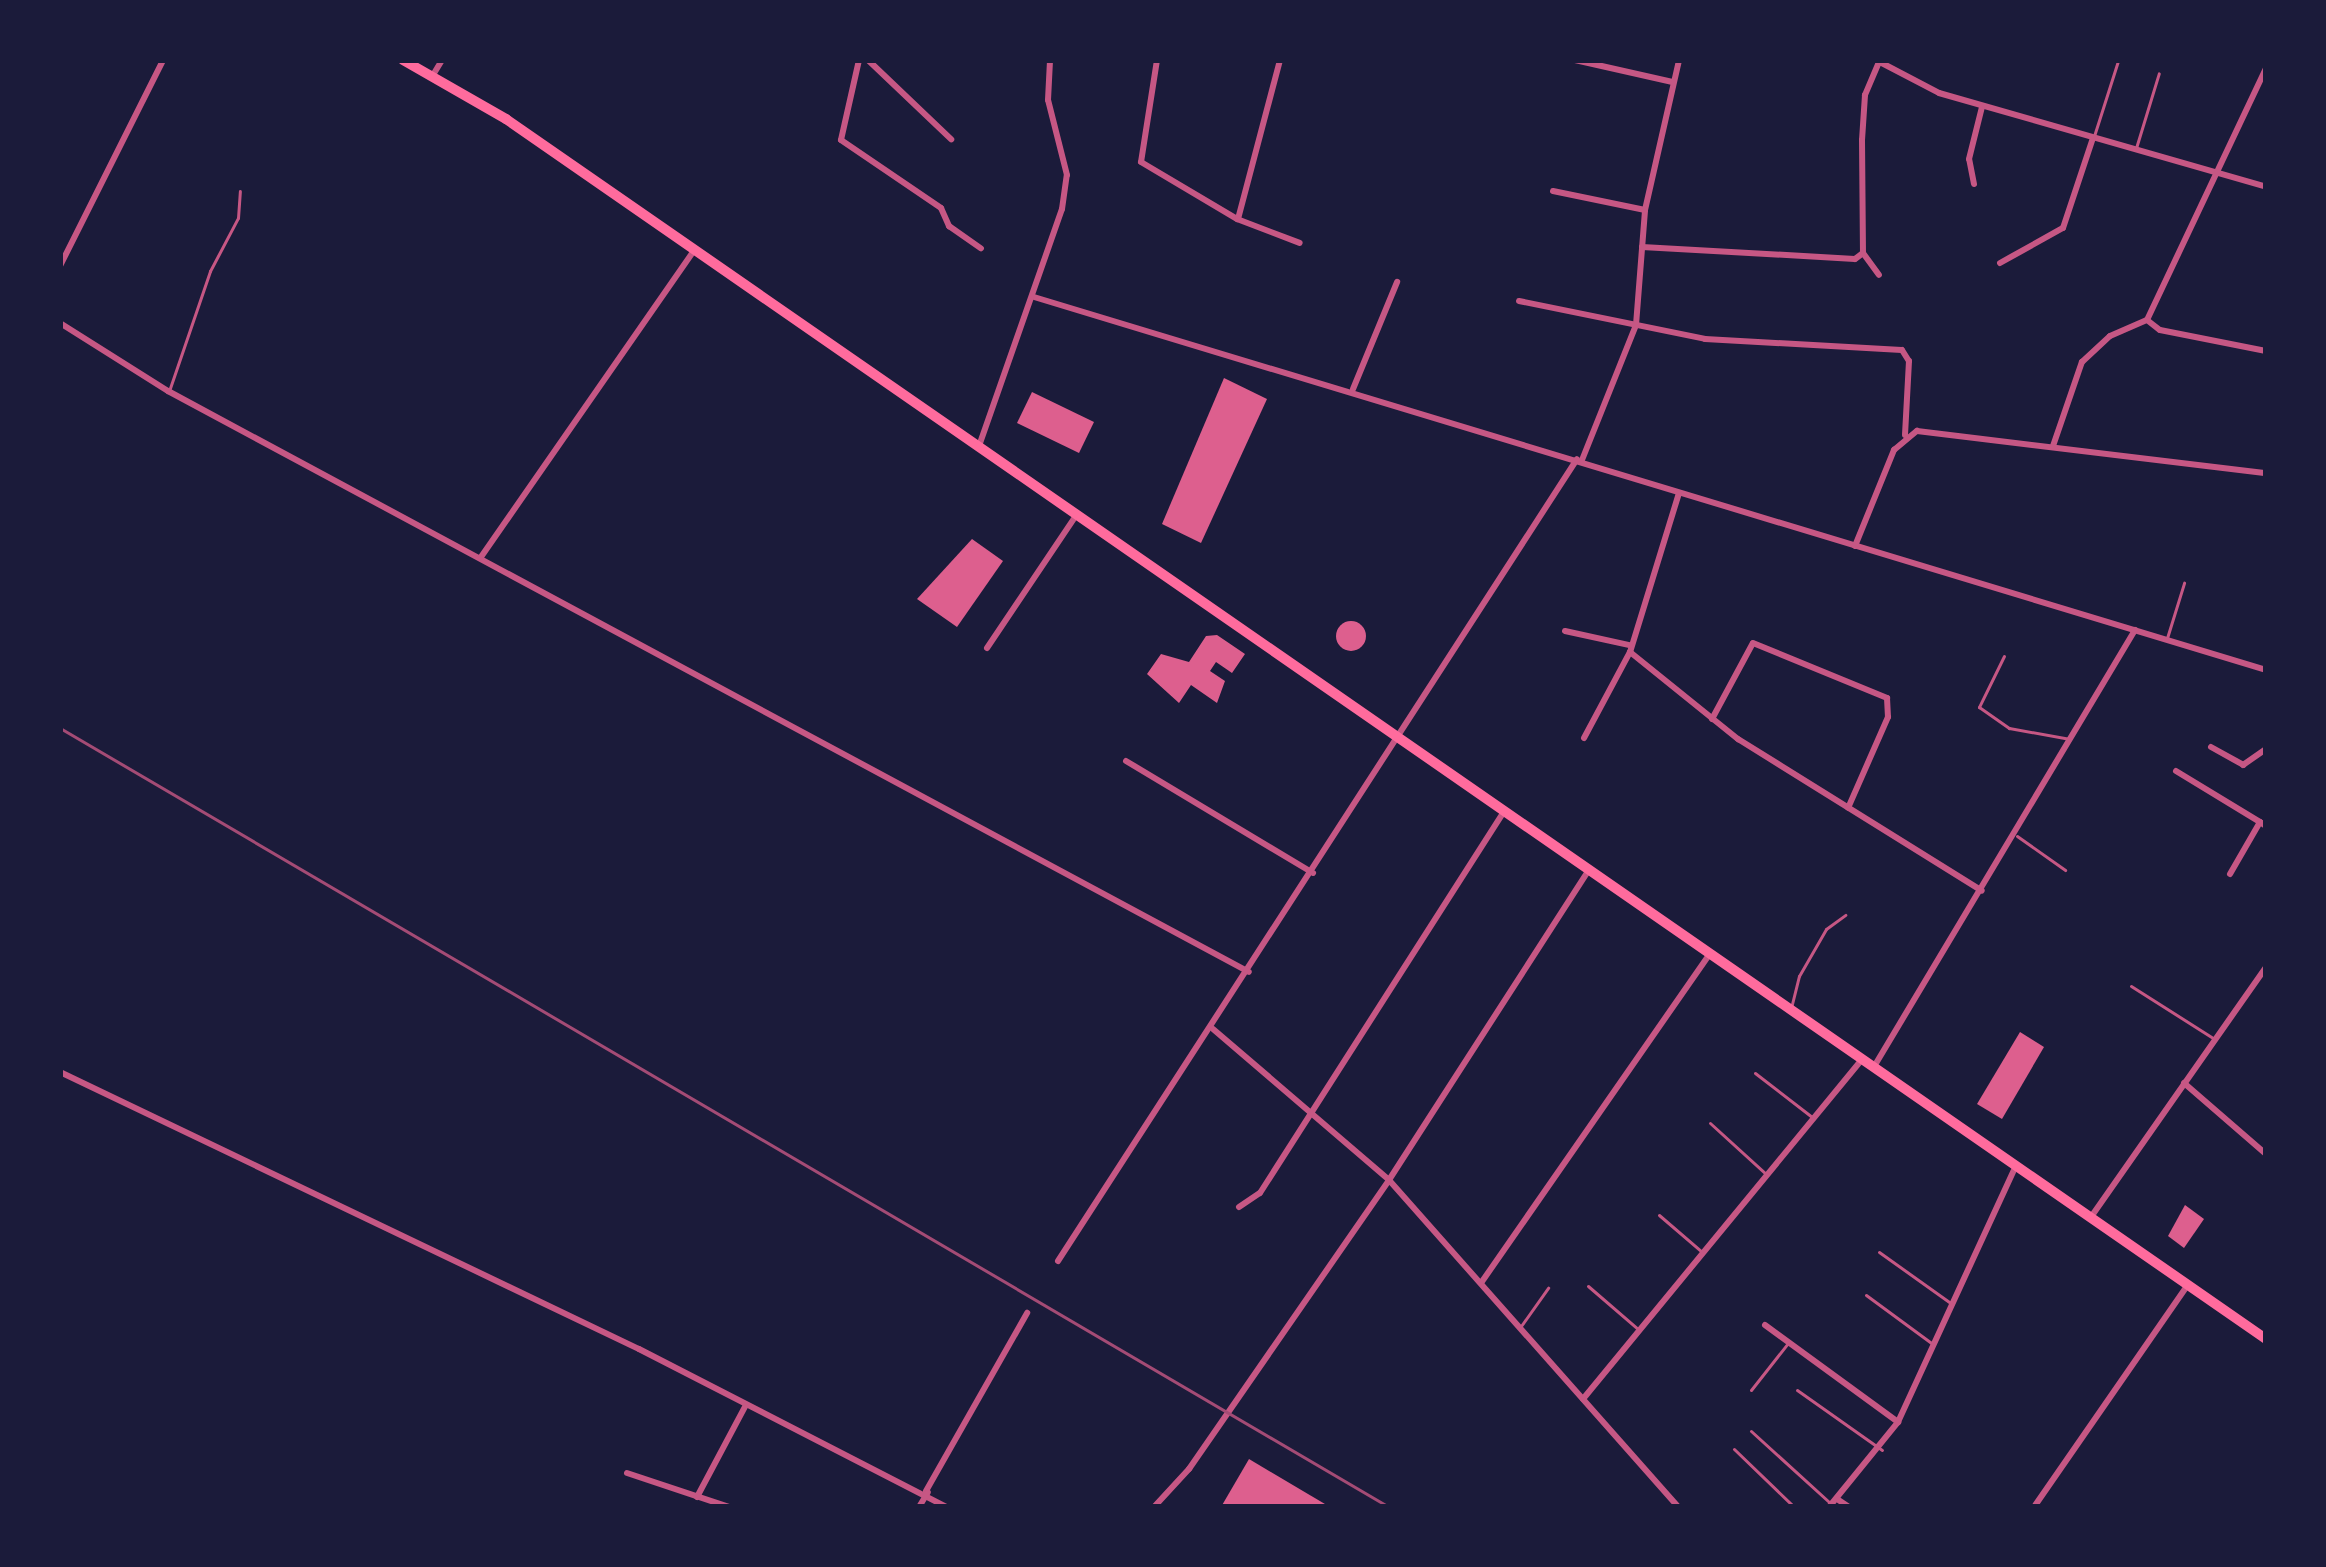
<!DOCTYPE html>
<style>
body{margin:0}
#map{position:relative;width:2326px;height:1567px;overflow:hidden;background:#1b1b3a;font-family:Arial,sans-serif}
div>[style]{position:absolute}
[style*='--x']{left:calc(var(--x)*1px);top:calc(var(--y)*1px);width:calc(var(--w)*1px);rotate:calc(var(--a)*1deg)}
.building>*{inset:0;background:#dd5f8e}
.round{border-radius:50%}
.service>*{height:3px;margin:-1.5px;padding:0 1.5px;transform-origin:1.5px;border-radius:1.5px;background:#c65784}
.minor>*{height:6px;margin:-3px;padding:0 3px;transform-origin:3px;border-radius:3px;background:#c65784}
.primary>*{height:10px;margin:-5px;padding:0 5px;transform-origin:5px;border-radius:5px;background:#ff6b9d}
.rail>*{height:3px;margin:-1.5px;padding:0 1.5px;transform-origin:1.5px;border-radius:1.5px;background:#a44b75}
span{translate:-50% -50%;white-space:nowrap;text-align:center;line-height:1.15;-webkit-text-stroke:9px #1b1b3a;paint-order:stroke}
.frame{position:absolute;inset:0;border:63px solid #1b1b3a;pointer-events:none}
</style>
<div id="map">
<div class="building">
<i style="clip-path:polygon(1224px 378px,1267px 399px,1201px 543px,1162px 524px)"></i>
<i style="clip-path:polygon(1032px 392px,1094px 422px,1079px 453px,1017px 423px)"></i>
<i style="clip-path:polygon(972px 539px,1003px 561px,957px 627px,917px 599px)"></i>
<i class="round" style="left:1336px;top:621px;width:30px;height:30px"></i>
<i style="clip-path:polygon(1217px 635px,1245px 654px,1232px 673px,1216px 662px,1210px 671px,1225px 681px,1217px 703px,1191px 685px,1179px 703px,1147px 674px,1161px 654px,1189px 662px,1206px 636px)"></i>
<i style="clip-path:polygon(2020px 1032px,2044px 1047px,2002px 1119px,1977px 1104px)"></i>
<i style="clip-path:polygon(2185px 1205px,2204px 1219px,2184px 1248px,2168px 1236px)"></i>
<i style="clip-path:polygon(1249px 1459px,1330px 1507px,1221px 1507px)"></i>
</div>
<div class="service">
<i style="--x:2094;--y:136;--w:79;--a:-72.3"></i>
<i style="--x:2136;--y:148;--w:78;--a:-73"></i>
<i style="--x:169;--y:391;--w:127;--a:-71.1"></i>
<i style="--x:210;--y:271;--w:60;--a:-62.2"></i>
<i style="--x:238;--y:218;--w:27;--a:-86"></i>
<i style="--x:2167;--y:638;--w:58;--a:-72.8"></i>
<i style="--x:2004;--y:656;--w:57;--a:116.1"></i>
<i style="--x:1979;--y:707;--w:37;--a:35"></i>
<i style="--x:2009;--y:728;--w:62;--a:10.2"></i>
<i style="--x:2017;--y:836;--w:59;--a:35.3"></i>
<i style="--x:2131;--y:986;--w:97;--a:32.4"></i>
<i style="--x:1791;--y:1008;--w:33;--a:-76"></i>
<i style="--x:1799;--y:976;--w:54;--a:-60.1"></i>
<i style="--x:1826;--y:929;--w:24;--a:-36"></i>
<i style="--x:1755;--y:1073;--w:72;--a:37.7"></i>
<i style="--x:1710;--y:1123;--w:74;--a:42.3"></i>
<i style="--x:1659;--y:1215;--w:55;--a:40.6"></i>
<i style="--x:1879;--y:1252;--w:90;--a:35.5"></i>
<i style="--x:1588;--y:1286;--w:66;--a:40.7"></i>
<i style="--x:1866;--y:1295;--w:84;--a:36.3"></i>
<i style="--x:1521;--y:1326;--w:47;--a:-54.6"></i>
<i style="--x:1751;--y:1390;--w:60;--a:-51.8"></i>
<i style="--x:1797;--y:1390;--w:104;--a:35.2"></i>
<i style="--x:1751;--y:1431;--w:107;--a:42.3"></i>
<i style="--x:1734;--y:1449;--w:83;--a:44"></i>
</div>
<div class="minor">
<i style="--x:859;--y:60;--w:82;--a:102.7"></i>
<i style="--x:841;--y:140;--w:121;--a:34.2"></i>
<i style="--x:941;--y:208;--w:20;--a:66"></i>
<i style="--x:949;--y:226;--w:39;--a:35"></i>
<i style="--x:868;--y:60;--w:115;--a:43.6"></i>
<i style="--x:1157;--y:60;--w:103;--a:98.9"></i>
<i style="--x:1141;--y:162;--w:112;--a:30.7"></i>
<i style="--x:1237;--y:219;--w:67;--a:20.9"></i>
<i style="--x:1575;--y:60;--w:100;--a:12.7"></i>
<i style="--x:1876;--y:60;--w:71;--a:27.6"></i>
<i style="--x:1939;--y:93;--w:340;--a:16"></i>
<i style="--x:1879;--y:62;--w:36;--a:113"></i>
<i style="--x:1865;--y:95;--w:45;--a:93.8"></i>
<i style="--x:1862;--y:140;--w:113;--a:89.5"></i>
<i style="--x:1863;--y:253;--w:27;--a:54"></i>
<i style="--x:433;--y:75;--w:17;--a:-59"></i>
<i style="--x:1974;--y:184;--w:25;--a:-101"></i>
<i style="--x:1969;--y:159;--w:54;--a:-76"></i>
<i style="--x:1553;--y:191;--w:94;--a:11.7"></i>
<i style="--x:1238;--y:219;--w:164;--a:-75.2"></i>
<i style="--x:1642;--y:247;--w:213;--a:3.2"></i>
<i style="--x:1855;--y:259;--w:10;--a:-37"></i>
<i style="--x:2000;--y:263;--w:72;--a:-29.1"></i>
<i style="--x:2063;--y:228;--w:95;--a:-71.6"></i>
<i style="--x:60;--y:266;--w:230;--a:-63.4"></i>
<i style="--x:1034;--y:297;--w:1287;--a:16.84"></i>
<i style="--x:1519;--y:301;--w:190;--a:11.5"></i>
<i style="--x:1705;--y:339;--w:197;--a:3.2"></i>
<i style="--x:1902;--y:350;--w:13;--a:58"></i>
<i style="--x:1909;--y:361;--w:74;--a:93.1"></i>
<i style="--x:2147;--y:320;--w:279;--a:-64.7"></i>
<i style="--x:2147;--y:320;--w:16;--a:38"></i>
<i style="--x:2160;--y:330;--w:108;--a:11.2"></i>
<i style="--x:60;--y:323;--w:128;--a:32.2"></i>
<i style="--x:168;--y:391;--w:1227;--a:28.26"></i>
<i style="--x:1353;--y:389;--w:116;--a:-67.6"></i>
<i style="--x:979;--y:446;--w:251;--a:-70.7"></i>
<i style="--x:1062;--y:209;--w:34;--a:-82"></i>
<i style="--x:1067;--y:175;--w:77;--a:-104.2"></i>
<i style="--x:1048;--y:100;--w:40;--a:-87.1"></i>
<i style="--x:2053;--y:446;--w:89;--a:-71"></i>
<i style="--x:2082;--y:362;--w:38;--a:-43"></i>
<i style="--x:2110;--y:336;--w:40;--a:-23.4"></i>
<i style="--x:1582;--y:460;--w:145;--a:-68.2"></i>
<i style="--x:1636;--y:325;--w:115;--a:-85.5"></i>
<i style="--x:1645;--y:210;--w:154;--a:-77.2"></i>
<i style="--x:1679;--y:493;--w:166;--a:107.1"></i>
<i style="--x:1630;--y:652;--w:139;--a:38.9"></i>
<i style="--x:1738;--y:739;--w:287;--a:31.9"></i>
<i style="--x:1855;--y:546;--w:104;--a:-67.9"></i>
<i style="--x:1894;--y:450;--w:30;--a:-40"></i>
<i style="--x:1917;--y:431;--w:352;--a:6.9"></i>
<i style="--x:481;--y:557;--w:375;--a:-55.2"></i>
<i style="--x:1565;--y:631;--w:66;--a:12.3"></i>
<i style="--x:987;--y:648;--w:158;--a:-56.1"></i>
<i style="--x:1712;--y:719;--w:86;--a:-61.7"></i>
<i style="--x:1753;--y:643;--w:145;--a:22.3"></i>
<i style="--x:1887;--y:698;--w:19;--a:87"></i>
<i style="--x:1888;--y:717;--w:99;--a:113.7"></i>
<i style="--x:1584;--y:738;--w:98;--a:-61.9"></i>
<i style="--x:2211;--y:747;--w:37;--a:29"></i>
<i style="--x:2243;--y:765;--w:28;--a:-35"></i>
<i style="--x:1126;--y:761;--w:218;--a:30.9"></i>
<i style="--x:2176;--y:771;--w:98;--a:31.3"></i>
<i style="--x:2230;--y:874;--w:60;--a:-60"></i>
<i style="--x:2260;--y:822;--w:7;--a:34"></i>
<i style="--x:1213;--y:1029;--w:232;--a:40.6"></i>
<i style="--x:1389;--y:1180;--w:436;--a:48.5"></i>
<i style="--x:1875;--y:1065;--w:507;--a:-59.13"></i>
<i style="--x:60;--y:1072;--w:642;--a:25.57"></i>
<i style="--x:639;--y:1349;--w:346;--a:27.2"></i>
<i style="--x:2184;--y:1083;--w:108;--a:40.9"></i>
<i style="--x:1239;--y:1207;--w:25;--a:-34"></i>
<i style="--x:1260;--y:1193;--w:453;--a:-57.4"></i>
<i style="--x:2091;--y:1217;--w:305;--a:-55"></i>
<i style="--x:1058;--y:1261;--w:955;--a:-57.09"></i>
<i style="--x:1481;--y:1283;--w:401;--a:-55.2"></i>
<i style="--x:1765;--y:1325;--w:165;--a:36.1"></i>
<i style="--x:1583;--y:1399;--w:440;--a:-50.6"></i>
<i style="--x:627;--y:1473;--w:108;--a:18.4"></i>
<i style="--x:926;--y:1491;--w:205;--a:-60.4"></i>
<i style="--x:697;--y:1497;--w:104;--a:-62"></i>
<i style="--x:1837;--y:1499;--w:14;--a:34"></i>
<i style="--x:919;--y:1507;--w:17;--a:-59"></i>
<i style="--x:1154;--y:1507;--w:52;--a:-47.4"></i>
<i style="--x:1189;--y:1469;--w:351;--a:-55.3"></i>
<i style="--x:1389;--y:1180;--w:369;--a:-57.2"></i>
<i style="--x:1829;--y:1507;--w:109;--a:-50.9"></i>
<i style="--x:1898;--y:1422;--w:283;--a:-65.3"></i>
<i style="--x:2034;--y:1507;--w:270;--a:-55.3"></i>
</div>
<div class="primary">
<i style="--x:403;--y:60;--w:119;--a:29.8"></i>
<i style="--x:506;--y:119;--w:2141;--a:34.73"></i>
</div>
<div class="rail">
<i style="--x:60;--y:728;--w:1540;--a:30.38"></i>
</div>
<div class="frame"></div>
</div>
